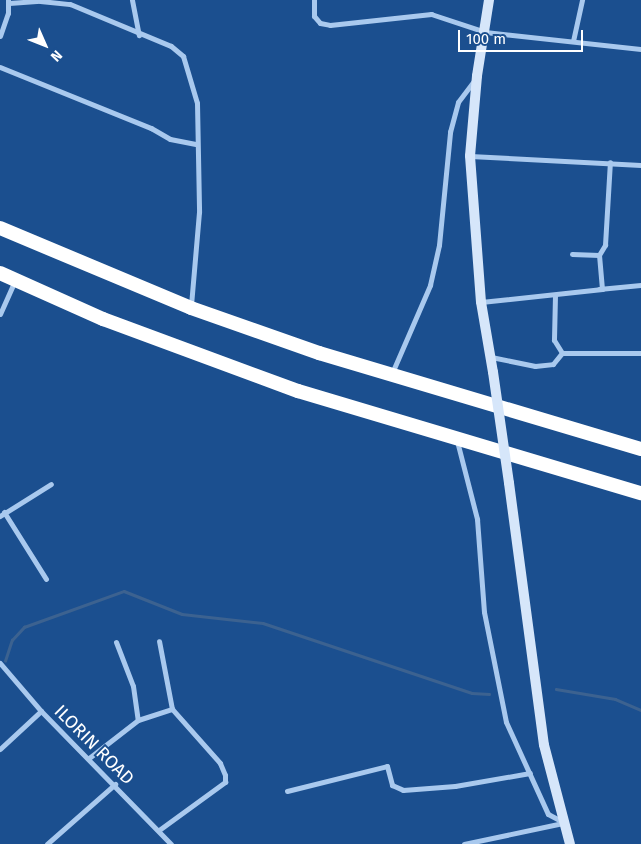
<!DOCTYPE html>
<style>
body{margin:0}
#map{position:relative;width:641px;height:844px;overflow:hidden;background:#1b4f8f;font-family:"Fira Sans",sans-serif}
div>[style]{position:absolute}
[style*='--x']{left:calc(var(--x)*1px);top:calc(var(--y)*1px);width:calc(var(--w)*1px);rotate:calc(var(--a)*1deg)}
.stream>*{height:2.5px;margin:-1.25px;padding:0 1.25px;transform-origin:1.25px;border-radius:1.25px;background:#3c6290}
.minor>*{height:5px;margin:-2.5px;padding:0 2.5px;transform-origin:2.5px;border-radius:2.5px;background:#a9c9ee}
.secondary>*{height:10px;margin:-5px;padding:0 5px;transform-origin:5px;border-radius:5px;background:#d6e6fa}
.motorway>*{height:14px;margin:-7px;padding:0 7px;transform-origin:7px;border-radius:7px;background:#fff}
.secondary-bridge>*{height:10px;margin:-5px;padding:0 5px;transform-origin:5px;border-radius:5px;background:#d6e6fa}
span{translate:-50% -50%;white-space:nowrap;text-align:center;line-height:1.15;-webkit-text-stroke:4px #1b4f8f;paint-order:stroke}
.street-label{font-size:18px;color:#fff}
.north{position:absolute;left:20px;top:20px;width:50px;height:50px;-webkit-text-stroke:4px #1b4f8f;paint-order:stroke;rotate:134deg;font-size:14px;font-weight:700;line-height:20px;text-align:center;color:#fff}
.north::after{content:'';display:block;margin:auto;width:18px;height:22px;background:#fff;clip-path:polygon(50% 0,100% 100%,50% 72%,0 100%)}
.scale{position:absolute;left:458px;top:30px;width:125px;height:22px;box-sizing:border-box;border:2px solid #fff;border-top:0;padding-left:6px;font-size:15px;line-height:18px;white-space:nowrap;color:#fff;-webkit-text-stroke:4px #1b4f8f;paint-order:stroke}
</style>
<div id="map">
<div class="stream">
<i style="--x:5;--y:661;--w:22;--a:-72"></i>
<i style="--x:12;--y:640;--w:18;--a:-47"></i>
<i style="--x:24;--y:627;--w:106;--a:-19.8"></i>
<i style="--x:124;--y:591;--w:62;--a:21.6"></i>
<i style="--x:182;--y:614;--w:81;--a:6.3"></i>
<i style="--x:263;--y:623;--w:220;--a:18.5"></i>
<i style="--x:472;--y:693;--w:17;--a:3"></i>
<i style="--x:556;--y:689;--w:60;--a:9.6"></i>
<i style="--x:615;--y:699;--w:28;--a:23"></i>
</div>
<div class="minor">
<i style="--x:132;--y:0;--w:36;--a:79"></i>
<i style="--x:314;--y:0;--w:16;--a:90"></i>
<i style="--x:314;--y:16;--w:9;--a:49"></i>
<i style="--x:320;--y:23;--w:10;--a:11"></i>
<i style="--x:330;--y:25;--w:102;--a:-6.2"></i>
<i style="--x:431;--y:14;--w:57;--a:18.4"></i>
<i style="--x:485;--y:32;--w:157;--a:6.2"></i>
<i style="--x:9;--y:3;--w:31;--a:-4"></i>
<i style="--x:40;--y:1;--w:30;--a:6"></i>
<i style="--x:70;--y:4;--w:109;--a:22.6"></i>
<i style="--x:171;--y:46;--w:16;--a:40"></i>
<i style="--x:183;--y:56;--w:49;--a:73.4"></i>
<i style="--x:197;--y:103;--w:109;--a:88.9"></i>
<i style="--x:199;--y:212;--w:94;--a:94.9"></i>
<i style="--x:0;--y:36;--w:24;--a:-71"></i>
<i style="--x:8;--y:13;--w:13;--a:-90"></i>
<i style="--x:573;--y:41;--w:42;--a:-77.6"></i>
<i style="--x:0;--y:67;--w:163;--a:22"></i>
<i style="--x:151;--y:128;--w:22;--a:30"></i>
<i style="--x:170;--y:139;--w:26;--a:11"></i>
<i style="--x:470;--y:156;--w:171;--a:3"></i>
<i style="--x:572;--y:254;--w:27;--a:2"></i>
<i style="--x:599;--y:289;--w:42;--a:-5.4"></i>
<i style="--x:555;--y:295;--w:45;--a:91.3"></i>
<i style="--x:554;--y:340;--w:15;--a:58"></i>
<i style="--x:481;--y:302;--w:122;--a:-6.1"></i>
<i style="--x:602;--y:289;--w:34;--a:-95"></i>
<i style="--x:599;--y:255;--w:12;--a:-59"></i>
<i style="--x:605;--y:245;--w:83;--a:-86.6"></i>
<i style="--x:0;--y:314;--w:36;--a:-66"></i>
<i style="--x:491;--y:357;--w:45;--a:11.6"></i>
<i style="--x:535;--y:366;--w:18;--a:-6"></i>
<i style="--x:553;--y:364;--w:14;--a:-51"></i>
<i style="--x:562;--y:353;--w:79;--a:0"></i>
<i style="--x:392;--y:373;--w:96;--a:-66.6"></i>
<i style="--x:430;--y:285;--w:41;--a:-77.3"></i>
<i style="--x:439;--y:245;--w:114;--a:-84.4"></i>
<i style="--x:450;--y:132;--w:31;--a:-75"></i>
<i style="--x:458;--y:102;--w:26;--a:-53"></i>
<i style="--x:457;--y:441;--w:81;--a:75.6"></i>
<i style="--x:477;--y:519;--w:93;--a:85.7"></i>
<i style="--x:484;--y:612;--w:112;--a:78.7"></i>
<i style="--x:506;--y:722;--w:101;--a:65.5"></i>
<i style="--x:548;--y:814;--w:17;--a:28"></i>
<i style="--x:4;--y:512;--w:79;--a:57.9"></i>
<i style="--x:0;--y:516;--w:60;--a:-32.1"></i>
<i style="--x:116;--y:642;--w:47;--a:68.9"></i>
<i style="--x:133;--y:686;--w:34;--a:82"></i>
<i style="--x:0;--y:663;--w:63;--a:49.5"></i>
<i style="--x:41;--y:711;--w:186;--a:45.7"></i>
<i style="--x:0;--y:749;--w:56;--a:-42.8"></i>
<i style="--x:89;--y:758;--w:62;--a:-37.8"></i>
<i style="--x:138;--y:720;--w:36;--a:-18"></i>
<i style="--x:287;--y:791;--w:103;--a:-14"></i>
<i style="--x:387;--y:766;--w:20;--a:75"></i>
<i style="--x:392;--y:785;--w:12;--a:24"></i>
<i style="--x:403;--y:790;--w:52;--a:-4.4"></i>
<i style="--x:455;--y:786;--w:76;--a:-9.8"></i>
<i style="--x:159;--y:830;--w:82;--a:-36"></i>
<i style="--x:225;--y:782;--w:7;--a:-90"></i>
<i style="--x:225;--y:775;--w:13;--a:-113"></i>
<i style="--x:220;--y:763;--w:72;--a:-131.6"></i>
<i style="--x:172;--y:709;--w:69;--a:-100.8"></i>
<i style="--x:47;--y:844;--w:91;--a:-41.4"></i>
<i style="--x:464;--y:844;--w:101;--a:-12"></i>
</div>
<div class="secondary">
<i style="--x:489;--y:0;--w:77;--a:99"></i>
<i style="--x:477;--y:76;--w:80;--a:95"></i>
<i style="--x:470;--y:156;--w:146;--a:85.7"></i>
<i style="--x:481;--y:302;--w:71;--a:80.3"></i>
<i style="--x:509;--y:483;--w:264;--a:82.4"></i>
<i style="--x:544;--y:745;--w:102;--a:75.3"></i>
</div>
<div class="motorway">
<i style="--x:0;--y:228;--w:207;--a:22.7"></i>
<i style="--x:191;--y:308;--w:136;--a:19.4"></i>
<i style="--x:319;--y:353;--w:336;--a:16.6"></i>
<i style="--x:0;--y:273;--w:113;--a:24.1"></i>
<i style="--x:103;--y:319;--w:208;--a:20.3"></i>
<i style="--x:298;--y:391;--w:358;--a:16.6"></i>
</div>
<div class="secondary-bridge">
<i style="--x:493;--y:372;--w:112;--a:81.8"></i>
</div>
<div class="street-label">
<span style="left:94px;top:745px;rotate:45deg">ILORIN ROAD</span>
</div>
<div class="north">N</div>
<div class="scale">100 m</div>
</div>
